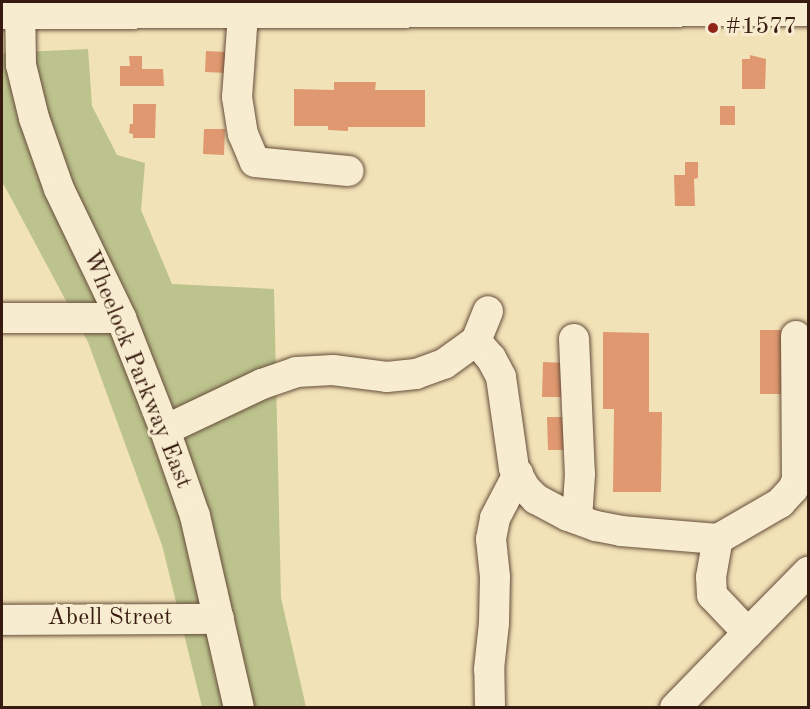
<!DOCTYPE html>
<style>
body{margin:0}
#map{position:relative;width:810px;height:709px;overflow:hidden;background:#f2e2b7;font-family:"Old Standard TT",serif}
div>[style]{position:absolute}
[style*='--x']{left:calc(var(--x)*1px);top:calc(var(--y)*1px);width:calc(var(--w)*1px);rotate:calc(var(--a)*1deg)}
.green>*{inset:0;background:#bcc38d}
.building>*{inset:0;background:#df986f}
.roads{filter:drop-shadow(0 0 2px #664d3a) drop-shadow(0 0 2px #664d3a)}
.minor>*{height:30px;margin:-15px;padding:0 15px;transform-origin:15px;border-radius:15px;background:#f7ecd0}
.dots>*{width:16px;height:16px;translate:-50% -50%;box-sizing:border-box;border:3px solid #f7ecd0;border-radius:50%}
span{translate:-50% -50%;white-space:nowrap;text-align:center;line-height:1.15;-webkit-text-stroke:6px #f7ecd0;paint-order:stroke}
.poi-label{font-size:24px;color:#381b10}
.left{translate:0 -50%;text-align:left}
.street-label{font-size:24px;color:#381b10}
.frame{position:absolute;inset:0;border:3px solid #381b10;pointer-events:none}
</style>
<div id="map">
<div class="green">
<i style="clip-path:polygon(88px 49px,92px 106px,117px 155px,145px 163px,141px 210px,172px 284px,274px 289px,281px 598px,306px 707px,202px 707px,162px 545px,88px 342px,4px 185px,2px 185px,2px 53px)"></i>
</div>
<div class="building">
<i style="clip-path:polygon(206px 51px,227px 52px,226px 73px,205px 72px)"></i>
<i style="clip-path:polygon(750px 55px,766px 59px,765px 89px,742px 89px,742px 59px,750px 59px)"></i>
<i style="clip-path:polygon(129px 56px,142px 56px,142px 69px,163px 69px,164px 86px,120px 86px,120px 66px,130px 66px)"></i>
<i style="clip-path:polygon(334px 82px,376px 82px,375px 90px,425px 90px,425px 127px,348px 127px,348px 131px,328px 130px,328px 126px,294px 126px,294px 89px,334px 90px)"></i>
<i style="clip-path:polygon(133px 104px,156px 104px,155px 138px,133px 138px,133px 134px,129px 133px,130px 124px,133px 124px)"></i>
<i style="clip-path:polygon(720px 106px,735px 106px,735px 125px,720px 125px)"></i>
<i style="clip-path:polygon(204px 129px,225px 129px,224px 155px,203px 154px)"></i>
<i style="clip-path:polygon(685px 162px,698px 162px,698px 178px,694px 179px,695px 206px,675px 206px,674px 175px,685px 175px)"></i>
<i style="clip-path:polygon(760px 330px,783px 330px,783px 394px,760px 394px)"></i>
<i style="clip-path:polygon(603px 332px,649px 333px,649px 412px,662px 412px,661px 492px,613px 492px,614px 409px,603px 409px)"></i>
<i style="clip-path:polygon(543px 362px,565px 363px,565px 397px,542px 397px)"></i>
<i style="clip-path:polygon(547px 417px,569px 417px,569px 450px,548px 450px)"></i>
</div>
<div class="roads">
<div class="minor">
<i style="--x:20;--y:2;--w:63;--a:89.1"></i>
<i style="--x:21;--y:65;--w:55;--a:76.2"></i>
<i style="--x:34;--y:118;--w:75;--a:70.6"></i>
<i style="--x:59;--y:189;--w:143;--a:64.3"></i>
<i style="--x:121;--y:318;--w:120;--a:68.6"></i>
<i style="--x:165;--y:430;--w:91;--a:70.8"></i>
<i style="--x:195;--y:516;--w:197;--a:77.1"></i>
<i style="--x:2;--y:14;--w:806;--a:-0.21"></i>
<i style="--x:243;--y:14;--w:83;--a:94.1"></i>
<i style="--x:237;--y:97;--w:37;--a:81"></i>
<i style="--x:243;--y:134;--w:30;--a:67"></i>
<i style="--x:255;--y:162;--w:94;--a:5.5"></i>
<i style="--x:2;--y:318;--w:119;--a:0"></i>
<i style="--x:574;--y:339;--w:135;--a:87.5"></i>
<i style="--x:580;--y:474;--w:45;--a:93.8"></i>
<i style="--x:476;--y:341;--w:23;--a:49"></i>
<i style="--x:491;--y:358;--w:21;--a:62"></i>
<i style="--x:501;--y:377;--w:92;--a:81.9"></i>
<i style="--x:514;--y:468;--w:23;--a:61"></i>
<i style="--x:525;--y:488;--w:16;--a:45"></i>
<i style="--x:536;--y:499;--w:36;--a:28"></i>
<i style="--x:568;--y:516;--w:30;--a:20"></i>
<i style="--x:596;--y:526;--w:25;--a:11"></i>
<i style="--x:621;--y:531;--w:97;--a:4.7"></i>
<i style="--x:165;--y:430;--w:107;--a:-25.4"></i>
<i style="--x:262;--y:384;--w:36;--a:-19"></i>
<i style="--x:296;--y:372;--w:37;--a:-3"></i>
<i style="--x:333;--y:370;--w:54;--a:7.4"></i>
<i style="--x:387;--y:377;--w:29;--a:-6"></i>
<i style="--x:416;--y:374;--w:30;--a:-20"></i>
<i style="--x:444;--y:364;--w:39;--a:-36"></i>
<i style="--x:476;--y:341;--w:32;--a:-68"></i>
<i style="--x:718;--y:539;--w:72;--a:-30.1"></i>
<i style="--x:780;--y:503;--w:19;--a:-47"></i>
<i style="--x:793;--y:489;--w:11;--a:-68"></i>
<i style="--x:797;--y:479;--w:143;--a:-90.4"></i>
<i style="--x:2;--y:620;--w:217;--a:-0.3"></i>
<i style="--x:748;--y:633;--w:86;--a:-45.5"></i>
<i style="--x:490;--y:708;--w:39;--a:-91"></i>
<i style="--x:489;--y:669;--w:46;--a:-83.8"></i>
<i style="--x:494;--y:623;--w:46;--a:-88.8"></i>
<i style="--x:495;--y:577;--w:38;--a:-96"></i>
<i style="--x:491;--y:539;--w:21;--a:-79"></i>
<i style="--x:495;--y:518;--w:50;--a:-62.4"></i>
<i style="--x:675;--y:708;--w:105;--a:-45.8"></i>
<i style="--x:748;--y:633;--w:52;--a:-133.5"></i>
<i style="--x:712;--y:595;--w:18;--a:-93"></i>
<i style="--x:711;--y:577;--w:39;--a:-80"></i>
</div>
</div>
<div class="dots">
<i style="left:713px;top:28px;background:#8f2418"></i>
</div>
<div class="poi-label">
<span class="left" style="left:725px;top:28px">#1577</span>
</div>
<div class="street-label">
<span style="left:136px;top:370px;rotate:68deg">Wheelock Parkway East</span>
<span style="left:110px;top:619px">Abell Street</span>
</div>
<div class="frame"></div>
</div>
